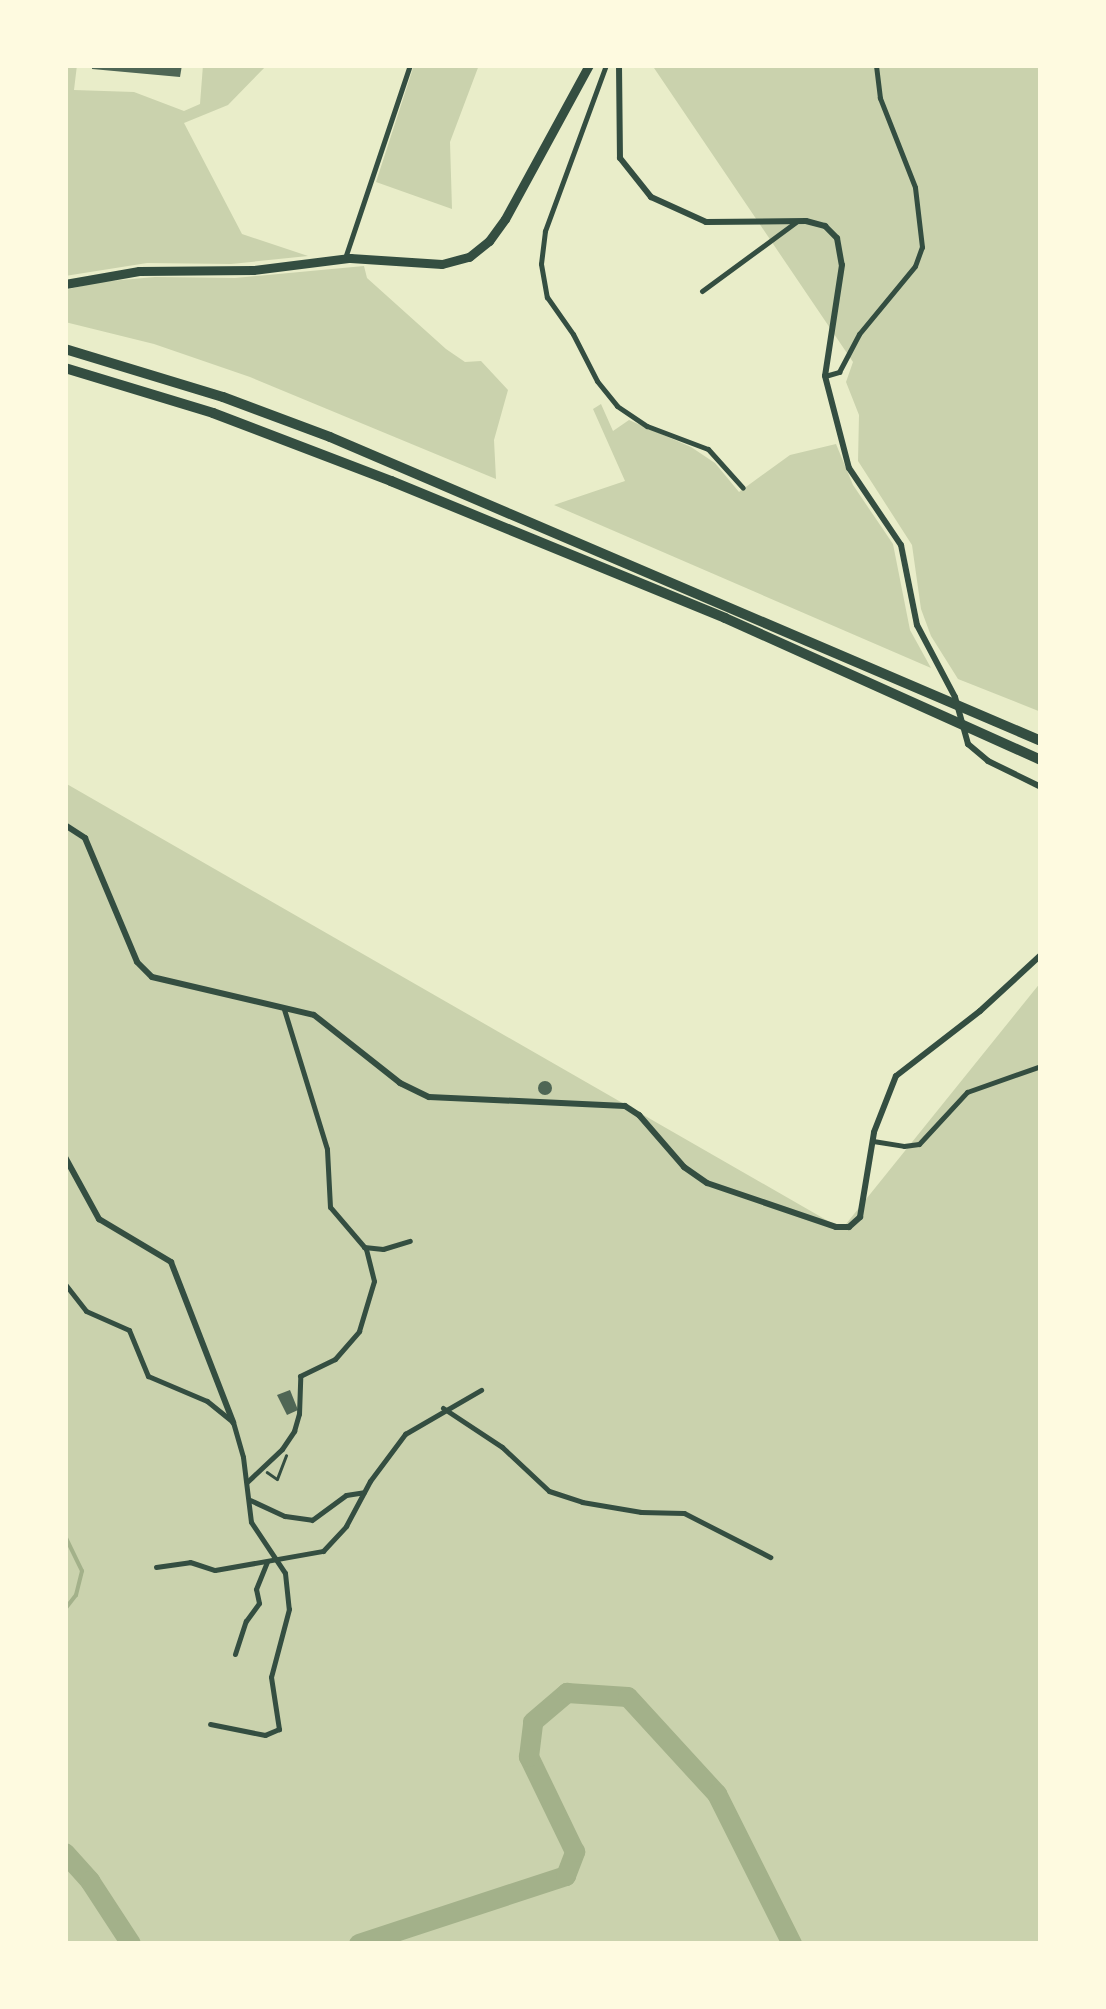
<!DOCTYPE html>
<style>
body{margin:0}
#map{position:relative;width:1106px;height:2009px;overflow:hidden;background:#e9edc9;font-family:"Public Sans",sans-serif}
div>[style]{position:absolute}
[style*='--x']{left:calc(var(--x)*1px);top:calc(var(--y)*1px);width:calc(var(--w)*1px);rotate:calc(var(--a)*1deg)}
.green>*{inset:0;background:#cad2ad}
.stream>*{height:4px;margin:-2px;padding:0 2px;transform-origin:2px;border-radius:2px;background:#a3b18a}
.river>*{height:20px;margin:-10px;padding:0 10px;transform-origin:10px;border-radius:10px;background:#a3b18a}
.building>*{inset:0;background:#4f6655}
.round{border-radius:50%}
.path>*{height:2.5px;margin:-1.25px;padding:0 1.25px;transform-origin:1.25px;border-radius:1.25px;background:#344e41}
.minor>*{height:5px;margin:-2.5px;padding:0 2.5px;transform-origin:2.5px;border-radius:2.5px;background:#344e41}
.tertiary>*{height:6px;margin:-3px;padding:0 3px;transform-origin:3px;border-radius:3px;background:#344e41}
.primary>*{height:9px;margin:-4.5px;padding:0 4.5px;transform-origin:4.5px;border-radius:4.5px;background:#344e41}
.motorway>*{height:10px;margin:-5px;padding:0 5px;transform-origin:5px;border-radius:5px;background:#344e41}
span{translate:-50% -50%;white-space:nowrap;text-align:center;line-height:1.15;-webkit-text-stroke:8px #fefae0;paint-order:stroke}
.frame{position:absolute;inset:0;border:68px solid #fefae0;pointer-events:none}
</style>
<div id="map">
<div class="green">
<i style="clip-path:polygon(65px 65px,77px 65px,74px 90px,134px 92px,184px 111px,200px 104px,203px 65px,267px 65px,228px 105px,184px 123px,242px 234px,308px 256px,231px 264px,147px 263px,65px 276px)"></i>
<i style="clip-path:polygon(414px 65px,479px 65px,450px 142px,452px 209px,376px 182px)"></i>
<i style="clip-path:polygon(652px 65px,1041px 65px,1041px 712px,958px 679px,931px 636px,921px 609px,912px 545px,858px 461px,859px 415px,846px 382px,853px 362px)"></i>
<i style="clip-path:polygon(364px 266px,367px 278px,446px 349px,465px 362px,481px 361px,508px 390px,494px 440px,496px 479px,250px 377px,154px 344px,65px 322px,65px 290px,99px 282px,155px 277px,235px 278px)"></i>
<i style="clip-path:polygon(601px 404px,613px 431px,629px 420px,691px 447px,715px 463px,739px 492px,790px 455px,836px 444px,853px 485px,893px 544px,910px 630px,931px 668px,554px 505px,625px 481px,593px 409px)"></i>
<i style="clip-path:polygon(65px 783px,842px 1229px,1041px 982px,1041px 1944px,65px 1944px)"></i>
</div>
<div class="stream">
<i style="--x:65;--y:1536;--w:39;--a:64"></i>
<i style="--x:82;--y:1571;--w:25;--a:104"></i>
<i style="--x:76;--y:1595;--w:18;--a:128"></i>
</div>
<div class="river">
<i style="--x:65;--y:1853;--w:38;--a:48"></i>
<i style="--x:90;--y:1881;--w:75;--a:56.9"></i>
<i style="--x:359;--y:1944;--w:218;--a:-18.2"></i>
<i style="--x:566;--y:1876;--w:26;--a:-69"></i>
<i style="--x:575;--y:1852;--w:106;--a:-115.8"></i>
<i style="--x:529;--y:1757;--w:35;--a:-83"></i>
<i style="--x:533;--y:1722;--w:45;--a:-40.5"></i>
<i style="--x:567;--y:1693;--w:61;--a:3.8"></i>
<i style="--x:628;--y:1697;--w:132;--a:47.5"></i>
<i style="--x:717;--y:1794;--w:168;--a:63.4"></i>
</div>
<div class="building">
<i style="clip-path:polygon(92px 65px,182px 65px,180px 77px,92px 69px)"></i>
<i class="round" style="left:538px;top:1081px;width:14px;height:14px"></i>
<i style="clip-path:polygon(290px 1390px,298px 1410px,287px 1415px,277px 1395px)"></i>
</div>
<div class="path">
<i style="--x:267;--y:1472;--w:12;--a:35"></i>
<i style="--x:277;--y:1479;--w:25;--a:-69"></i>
</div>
<div class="minor">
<i style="--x:606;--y:65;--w:177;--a:110.2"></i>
<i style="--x:545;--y:231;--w:33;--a:97"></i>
<i style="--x:541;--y:264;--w:34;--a:80"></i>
<i style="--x:547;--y:297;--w:45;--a:54.9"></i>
<i style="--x:573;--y:334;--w:53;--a:62.9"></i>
<i style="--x:597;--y:381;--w:32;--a:51"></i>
<i style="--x:617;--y:406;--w:36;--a:34"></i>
<i style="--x:647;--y:426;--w:65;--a:20.7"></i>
<i style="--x:708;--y:449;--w:52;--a:48.1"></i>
<i style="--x:345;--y:258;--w:204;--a:-71.4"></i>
<i style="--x:702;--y:291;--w:117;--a:-36.3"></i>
<i style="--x:825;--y:376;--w:15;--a:-16"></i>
<i style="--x:839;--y:372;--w:43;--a:-62.2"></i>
<i style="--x:859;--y:334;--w:88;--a:-50.5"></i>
<i style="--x:915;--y:266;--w:20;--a:-70"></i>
<i style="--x:922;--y:247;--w:60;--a:-96.7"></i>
<i style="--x:915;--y:187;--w:96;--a:-111.5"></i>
<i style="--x:880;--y:98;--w:33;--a:-97"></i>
<i style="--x:873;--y:1141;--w:31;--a:9"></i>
<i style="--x:904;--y:1146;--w:15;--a:-8"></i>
<i style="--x:919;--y:1144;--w:71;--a:-47.3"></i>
<i style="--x:967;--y:1092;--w:78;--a:-19.4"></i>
<i style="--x:364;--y:1247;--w:19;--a:6"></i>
<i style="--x:383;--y:1249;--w:28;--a:-17"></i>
<i style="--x:65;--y:1284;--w:34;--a:52"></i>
<i style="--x:86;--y:1311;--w:47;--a:23.8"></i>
<i style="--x:129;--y:1330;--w:50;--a:67.6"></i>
<i style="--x:148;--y:1376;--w:64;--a:23"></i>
<i style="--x:207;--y:1401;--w:33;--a:39"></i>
<i style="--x:233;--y:1422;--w:36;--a:74"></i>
<i style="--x:243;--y:1457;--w:65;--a:83"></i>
<i style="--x:251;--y:1522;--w:61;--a:56.3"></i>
<i style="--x:285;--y:1573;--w:36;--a:84"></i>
<i style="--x:289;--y:1609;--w:70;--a:104.8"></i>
<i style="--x:271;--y:1677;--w:53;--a:81.3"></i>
<i style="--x:279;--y:1729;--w:15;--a:157"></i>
<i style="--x:265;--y:1735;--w:56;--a:-168.7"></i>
<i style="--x:443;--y:1408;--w:71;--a:33.5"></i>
<i style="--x:502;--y:1447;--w:64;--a:43.1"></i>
<i style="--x:549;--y:1491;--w:35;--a:18"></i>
<i style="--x:582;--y:1502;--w:60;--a:9.6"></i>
<i style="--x:641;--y:1512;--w:43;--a:1.3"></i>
<i style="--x:684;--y:1513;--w:97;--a:27.1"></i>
<i style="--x:247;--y:1482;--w:48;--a:-43.3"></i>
<i style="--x:282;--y:1449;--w:22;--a:-56"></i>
<i style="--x:294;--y:1431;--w:18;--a:-74"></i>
<i style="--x:299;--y:1414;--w:38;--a:-88"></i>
<i style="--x:300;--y:1376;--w:39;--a:-26"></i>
<i style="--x:335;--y:1359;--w:37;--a:-49"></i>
<i style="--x:359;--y:1331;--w:52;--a:-73.3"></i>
<i style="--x:374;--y:1281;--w:33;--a:-104"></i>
<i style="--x:366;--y:1249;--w:55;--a:-130.6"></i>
<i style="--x:330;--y:1207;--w:58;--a:-93"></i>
<i style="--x:327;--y:1149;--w:146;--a:-107.1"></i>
<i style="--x:250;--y:1500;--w:38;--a:25"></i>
<i style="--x:285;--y:1516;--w:27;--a:8"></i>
<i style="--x:312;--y:1520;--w:42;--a:-36.3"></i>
<i style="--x:346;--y:1495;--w:18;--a:-9"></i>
<i style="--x:156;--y:1567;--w:34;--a:-8"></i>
<i style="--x:190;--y:1562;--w:26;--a:18"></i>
<i style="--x:215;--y:1570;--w:110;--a:-10"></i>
<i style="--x:323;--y:1551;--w:34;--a:-47"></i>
<i style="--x:346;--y:1526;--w:51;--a:-61.9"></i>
<i style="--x:370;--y:1481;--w:59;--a:-53.3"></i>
<i style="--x:405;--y:1434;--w:88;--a:-30.1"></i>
<i style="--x:235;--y:1654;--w:35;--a:-72"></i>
<i style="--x:246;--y:1621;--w:22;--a:-54"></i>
<i style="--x:259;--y:1603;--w:14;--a:-102"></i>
<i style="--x:256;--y:1589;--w:29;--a:-68"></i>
</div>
<div class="tertiary">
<i style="--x:619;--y:65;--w:93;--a:89.4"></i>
<i style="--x:620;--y:158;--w:50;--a:51.5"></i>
<i style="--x:651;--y:197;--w:60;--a:24.4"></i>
<i style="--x:706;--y:222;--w:100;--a:-0.6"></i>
<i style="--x:806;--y:221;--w:20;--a:15"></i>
<i style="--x:825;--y:226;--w:17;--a:45"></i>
<i style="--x:837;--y:238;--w:27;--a:80"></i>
<i style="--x:842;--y:265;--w:112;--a:98.7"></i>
<i style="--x:825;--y:376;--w:95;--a:75.4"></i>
<i style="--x:849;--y:468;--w:93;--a:56"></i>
<i style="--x:901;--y:545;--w:82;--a:78.7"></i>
<i style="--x:917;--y:625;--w:81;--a:62.2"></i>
<i style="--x:955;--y:697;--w:49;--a:74.5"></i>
<i style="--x:968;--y:744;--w:26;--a:40"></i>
<i style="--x:988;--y:761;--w:59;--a:26.1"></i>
<i style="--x:65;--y:825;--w:24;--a:33"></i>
<i style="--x:85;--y:838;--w:134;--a:67.2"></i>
<i style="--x:137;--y:962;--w:21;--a:45"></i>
<i style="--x:152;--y:977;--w:166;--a:13.2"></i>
<i style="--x:314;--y:1015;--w:110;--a:38.3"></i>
<i style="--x:400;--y:1083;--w:32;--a:26"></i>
<i style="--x:429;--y:1097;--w:196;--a:2.6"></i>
<i style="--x:625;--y:1106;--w:17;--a:33"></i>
<i style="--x:639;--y:1115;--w:69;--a:49.1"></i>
<i style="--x:684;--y:1167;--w:28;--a:35"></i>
<i style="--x:707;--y:1183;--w:136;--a:18.8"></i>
<i style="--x:836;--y:1227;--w:13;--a:0"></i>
<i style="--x:849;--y:1227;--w:15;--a:-42"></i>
<i style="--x:860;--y:1217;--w:86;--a:-80.6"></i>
<i style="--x:874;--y:1132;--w:60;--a:-68.6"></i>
<i style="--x:896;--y:1076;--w:106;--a:-37.7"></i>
<i style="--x:980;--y:1011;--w:83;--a:-42.6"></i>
<i style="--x:65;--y:1157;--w:71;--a:61.3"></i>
<i style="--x:99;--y:1219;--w:84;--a:30.8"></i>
<i style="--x:171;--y:1262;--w:172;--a:68.8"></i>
</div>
<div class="primary">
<i style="--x:65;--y:284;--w:75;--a:-10"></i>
<i style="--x:139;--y:271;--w:114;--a:-0.5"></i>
<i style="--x:253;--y:270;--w:98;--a:-7.1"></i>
<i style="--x:350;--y:258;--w:92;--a:3.7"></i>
<i style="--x:442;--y:264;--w:28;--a:-15"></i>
<i style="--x:469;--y:257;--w:26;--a:-39"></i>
<i style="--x:489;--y:241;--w:27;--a:-54"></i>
<i style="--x:505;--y:219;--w:175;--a:-61.4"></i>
</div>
<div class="motorway">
<i style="--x:65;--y:349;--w:165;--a:16.9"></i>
<i style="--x:223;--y:397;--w:114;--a:20.5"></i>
<i style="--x:330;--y:437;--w:773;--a:23.15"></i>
<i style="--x:65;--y:368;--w:155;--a:16.9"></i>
<i style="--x:213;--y:413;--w:191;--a:20.9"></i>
<i style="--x:391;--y:481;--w:361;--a:22.3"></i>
<i style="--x:725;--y:618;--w:346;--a:24.2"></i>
</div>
<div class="frame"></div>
</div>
